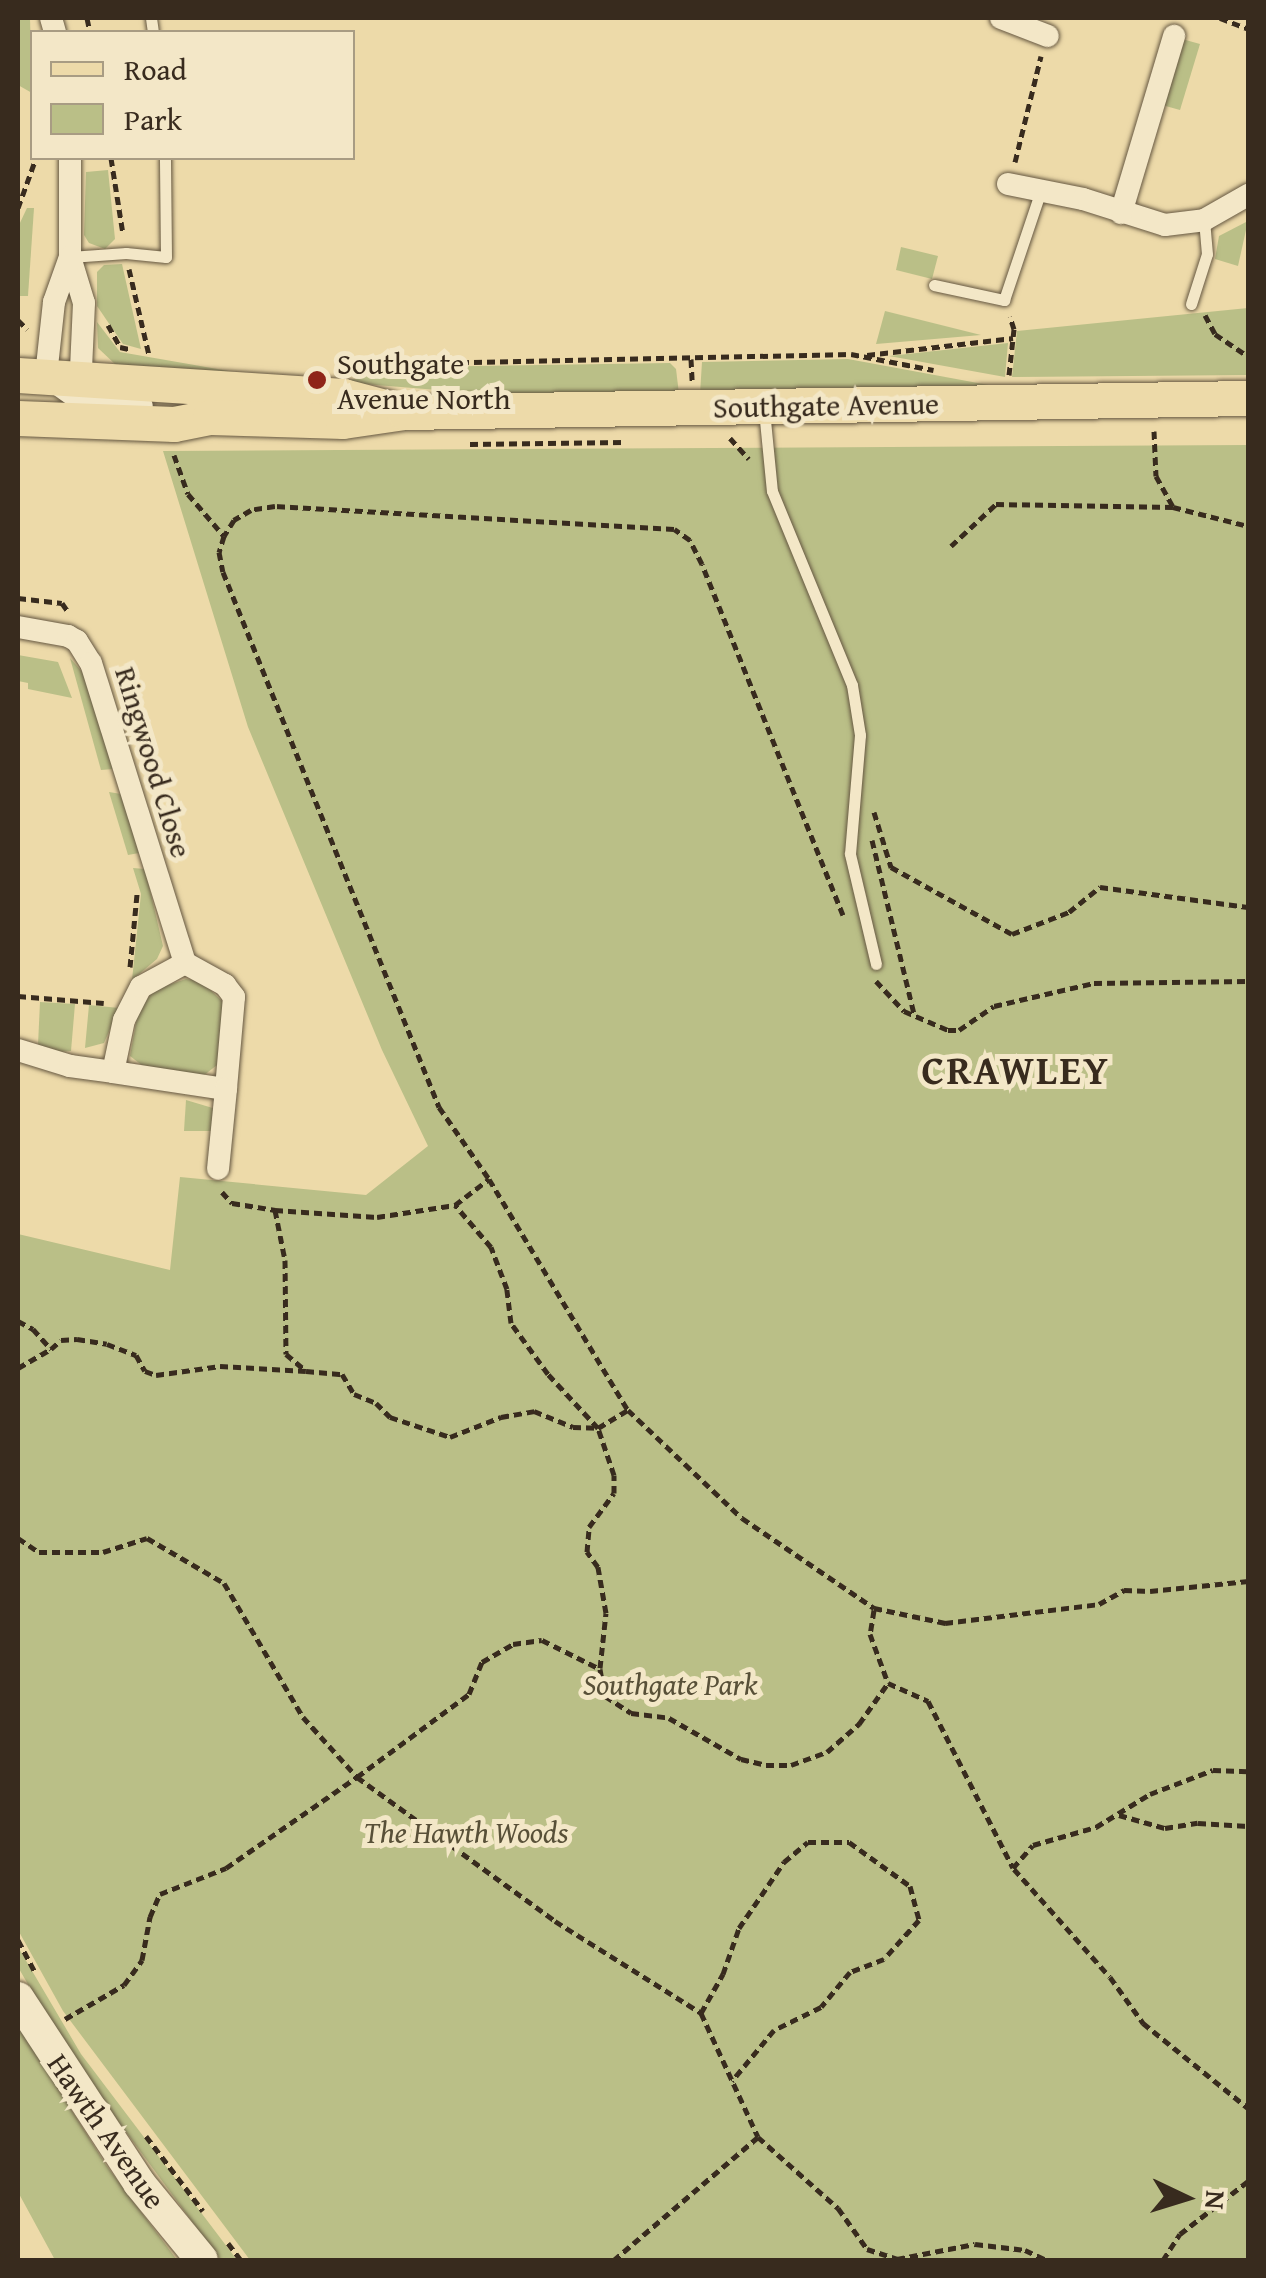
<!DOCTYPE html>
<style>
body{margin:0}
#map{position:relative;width:1266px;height:2278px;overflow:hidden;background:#eddaa9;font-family:"Gentium Book Plus",serif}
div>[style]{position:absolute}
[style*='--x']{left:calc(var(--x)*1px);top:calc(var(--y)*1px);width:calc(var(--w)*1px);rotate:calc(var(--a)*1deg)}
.green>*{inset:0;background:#babf87}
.path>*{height:5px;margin-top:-2.5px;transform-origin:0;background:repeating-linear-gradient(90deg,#382b1e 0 8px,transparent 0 13px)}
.roads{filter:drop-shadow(0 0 2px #655741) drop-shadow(0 0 2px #655741)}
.lane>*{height:11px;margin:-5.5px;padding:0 5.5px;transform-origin:5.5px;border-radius:5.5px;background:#f3e7c7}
.street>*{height:22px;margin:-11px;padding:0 11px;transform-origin:11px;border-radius:11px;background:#f3e7c7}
.secondary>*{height:32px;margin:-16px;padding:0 16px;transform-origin:16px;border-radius:16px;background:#f3e7c7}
.primary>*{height:35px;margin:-17.5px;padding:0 17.5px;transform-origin:17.5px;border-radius:17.5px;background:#eddaa9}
.dots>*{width:28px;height:28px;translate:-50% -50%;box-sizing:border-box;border:5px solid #f3e7c7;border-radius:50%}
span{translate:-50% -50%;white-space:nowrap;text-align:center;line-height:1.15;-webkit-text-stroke:10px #f3e7c7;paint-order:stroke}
.poi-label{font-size:30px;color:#382b1e}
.left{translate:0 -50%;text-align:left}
.street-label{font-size:30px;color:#382b1e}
.park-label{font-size:30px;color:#585038;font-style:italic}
.district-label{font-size:40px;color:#382b1e;font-weight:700;letter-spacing:2.5px}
.frame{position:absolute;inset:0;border:20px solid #382b1e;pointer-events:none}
.legend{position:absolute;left:30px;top:30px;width:325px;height:130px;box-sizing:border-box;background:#f3e7c7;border:2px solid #a89c83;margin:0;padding:12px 18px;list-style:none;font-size:30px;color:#382b1e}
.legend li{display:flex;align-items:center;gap:20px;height:50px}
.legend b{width:50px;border:2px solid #a89c83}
.north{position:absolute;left:1136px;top:2148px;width:100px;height:100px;-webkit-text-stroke:8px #f3e7c7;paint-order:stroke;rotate:94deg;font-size:28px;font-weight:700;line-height:40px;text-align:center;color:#382b1e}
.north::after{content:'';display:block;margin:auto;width:35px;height:45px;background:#382b1e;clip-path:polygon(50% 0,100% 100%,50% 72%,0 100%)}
</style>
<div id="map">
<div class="green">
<i style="clip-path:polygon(18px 18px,30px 18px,32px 93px,18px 85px)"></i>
<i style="clip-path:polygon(1182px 39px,1200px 44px,1180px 110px,1162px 105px)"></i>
<i style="clip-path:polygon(108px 170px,115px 239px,105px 249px,89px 243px,84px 235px,86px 172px)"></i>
<i style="clip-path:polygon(27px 208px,34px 208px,28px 296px,18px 296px,18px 227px)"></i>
<i style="clip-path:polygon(1248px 221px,1238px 266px,1215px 259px,1219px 236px)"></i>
<i style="clip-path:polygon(901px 247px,938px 256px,932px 279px,896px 270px)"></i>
<i style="clip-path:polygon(122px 264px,141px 349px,123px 344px,97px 306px,97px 272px,104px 265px)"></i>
<i style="clip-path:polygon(1248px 308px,1248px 375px,1012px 377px,1017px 331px)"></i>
<i style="clip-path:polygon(885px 311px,981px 335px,876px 344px)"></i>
<i style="clip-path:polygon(97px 322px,120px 352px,281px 380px,116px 365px,98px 348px)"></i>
<i style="clip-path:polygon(1008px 343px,1005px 377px,889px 356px)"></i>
<i style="clip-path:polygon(848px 359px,994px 386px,700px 394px,702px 362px)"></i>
<i style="clip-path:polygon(670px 363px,676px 369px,679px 394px,536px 398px,340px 382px,411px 367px)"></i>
<i style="clip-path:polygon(1248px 445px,1248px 2260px,250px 2260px,63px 2011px,18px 1930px,18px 1234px,170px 1270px,180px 1177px,366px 1195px,428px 1146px,382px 1050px,248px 727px,163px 451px)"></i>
<i style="clip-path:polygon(18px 655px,58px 662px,72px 698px,28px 689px,28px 683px,18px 681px)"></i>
<i style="clip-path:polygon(70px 658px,83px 673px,113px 769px,101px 770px)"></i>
<i style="clip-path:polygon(109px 792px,121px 794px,139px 853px,128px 855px)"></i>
<i style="clip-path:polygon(133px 868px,145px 869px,163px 946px,157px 959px,132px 980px,141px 894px)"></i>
<i style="clip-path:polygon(186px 979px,201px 981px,223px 1002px,217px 1065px,203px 1076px,143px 1066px,130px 1056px,138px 1012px,147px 999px,156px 989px)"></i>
<i style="clip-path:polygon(40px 1002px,75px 1004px,71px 1051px,58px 1052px,38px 1045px)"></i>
<i style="clip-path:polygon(89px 1005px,119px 1008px,104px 1043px,85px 1048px)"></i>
<i style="clip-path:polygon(186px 1100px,216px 1109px,213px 1131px,184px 1131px)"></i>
<i style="clip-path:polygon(18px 1947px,81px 2054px,237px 2260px,219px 2258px,67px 2052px,18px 1967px)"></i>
<i style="clip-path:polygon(18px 2025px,106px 2165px,177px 2260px,55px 2260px,18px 2192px)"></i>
</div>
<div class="path">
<i style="--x:87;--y:18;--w:14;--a:78"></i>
<i style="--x:1220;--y:18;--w:30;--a:21"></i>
<i style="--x:111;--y:158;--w:77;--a:81"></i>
<i style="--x:1015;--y:162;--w:109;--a:-76.2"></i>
<i style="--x:18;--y:208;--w:53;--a:-70.2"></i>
<i style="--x:129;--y:269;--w:88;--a:76.9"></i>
<i style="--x:1205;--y:315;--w:21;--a:62"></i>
<i style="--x:1215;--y:334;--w:40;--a:34"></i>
<i style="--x:18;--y:320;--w:13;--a:45"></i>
<i style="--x:108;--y:325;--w:25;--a:61"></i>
<i style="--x:120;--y:347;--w:9;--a:13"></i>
<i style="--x:867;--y:355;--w:147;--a:-6.6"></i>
<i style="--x:691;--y:359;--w:22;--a:87"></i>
<i style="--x:372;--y:371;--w:51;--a:-9.1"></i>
<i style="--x:422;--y:363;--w:429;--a:-1.2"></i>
<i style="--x:851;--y:354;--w:84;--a:11"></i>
<i style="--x:1009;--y:375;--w:46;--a:-83.8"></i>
<i style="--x:1014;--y:329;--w:13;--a:-108"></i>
<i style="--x:1154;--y:431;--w:45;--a:87.5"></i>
<i style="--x:1156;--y:476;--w:35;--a:61"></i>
<i style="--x:1173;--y:507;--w:77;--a:14.2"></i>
<i style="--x:730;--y:438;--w:28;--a:48"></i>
<i style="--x:470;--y:444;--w:154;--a:-0.7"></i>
<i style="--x:174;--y:455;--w:41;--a:70.3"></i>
<i style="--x:188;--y:494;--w:55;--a:49.4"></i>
<i style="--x:951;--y:546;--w:62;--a:-43"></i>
<i style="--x:996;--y:504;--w:177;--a:1"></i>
<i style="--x:18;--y:598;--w:44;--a:6.5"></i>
<i style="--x:62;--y:603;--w:12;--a:55"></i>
<i style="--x:874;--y:812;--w:58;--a:72.8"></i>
<i style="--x:891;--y:867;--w:138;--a:29"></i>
<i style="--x:1012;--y:934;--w:61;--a:-21.1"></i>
<i style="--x:1069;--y:912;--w:40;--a:-39"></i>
<i style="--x:1100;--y:887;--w:149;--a:7.7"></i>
<i style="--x:872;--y:840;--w:179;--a:76.4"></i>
<i style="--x:843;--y:915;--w:378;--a:-111.9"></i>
<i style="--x:702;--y:564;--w:27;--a:-117"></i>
<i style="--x:690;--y:540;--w:19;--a:-145"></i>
<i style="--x:674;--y:529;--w:400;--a:-176.7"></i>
<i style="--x:275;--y:506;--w:24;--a:171"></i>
<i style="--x:251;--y:510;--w:20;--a:150"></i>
<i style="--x:234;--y:520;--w:19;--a:122"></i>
<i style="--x:224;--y:536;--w:17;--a:107"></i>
<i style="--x:219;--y:552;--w:20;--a:79"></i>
<i style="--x:223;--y:572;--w:577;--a:68.01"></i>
<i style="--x:439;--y:1107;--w:88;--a:55.2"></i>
<i style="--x:489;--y:1179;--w:270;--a:59"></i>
<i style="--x:628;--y:1410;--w:157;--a:43.5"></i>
<i style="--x:742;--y:1518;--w:160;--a:34.3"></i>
<i style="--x:874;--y:1608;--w:73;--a:11.9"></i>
<i style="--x:945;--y:1623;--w:155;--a:-7"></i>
<i style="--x:1099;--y:1604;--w:29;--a:-29"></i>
<i style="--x:1124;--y:1590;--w:26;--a:2"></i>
<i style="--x:1150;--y:1591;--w:99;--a:-5.8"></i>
<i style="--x:130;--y:967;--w:73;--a:-84.5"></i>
<i style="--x:876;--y:981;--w:41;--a:47"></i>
<i style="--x:904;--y:1011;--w:48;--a:23.4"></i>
<i style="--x:948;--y:1030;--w:11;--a:0"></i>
<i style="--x:959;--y:1030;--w:42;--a:-34.4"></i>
<i style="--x:994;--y:1006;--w:103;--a:-13"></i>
<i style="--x:1094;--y:983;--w:154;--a:-0.7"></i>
<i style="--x:18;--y:996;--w:86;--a:4.7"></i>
<i style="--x:222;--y:1192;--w:15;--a:48"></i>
<i style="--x:232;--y:1203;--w:44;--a:9.2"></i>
<i style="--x:275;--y:1210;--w:102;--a:3.9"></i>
<i style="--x:377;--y:1217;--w:79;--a:-8.7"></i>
<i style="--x:455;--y:1205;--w:43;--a:-37.4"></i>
<i style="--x:275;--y:1210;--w:51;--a:78.7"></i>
<i style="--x:285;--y:1260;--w:94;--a:89.4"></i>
<i style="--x:286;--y:1354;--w:26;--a:40"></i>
<i style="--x:306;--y:1371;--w:36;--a:5"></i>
<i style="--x:342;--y:1374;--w:23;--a:59"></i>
<i style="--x:354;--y:1394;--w:24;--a:22"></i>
<i style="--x:376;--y:1403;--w:20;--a:45"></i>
<i style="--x:390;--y:1417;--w:63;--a:18.4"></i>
<i style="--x:450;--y:1437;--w:55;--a:-21.4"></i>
<i style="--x:501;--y:1417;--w:34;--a:-10"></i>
<i style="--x:534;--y:1411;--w:42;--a:22.3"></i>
<i style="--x:573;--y:1427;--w:25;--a:2"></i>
<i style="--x:598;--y:1428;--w:74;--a:-132.8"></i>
<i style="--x:548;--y:1374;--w:63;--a:-126"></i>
<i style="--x:511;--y:1323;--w:34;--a:-97"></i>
<i style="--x:507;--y:1289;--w:45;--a:-110.9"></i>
<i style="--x:491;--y:1247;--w:55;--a:-130.6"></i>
<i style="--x:18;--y:1321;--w:17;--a:28"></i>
<i style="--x:33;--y:1329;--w:27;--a:48"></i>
<i style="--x:51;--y:1349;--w:13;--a:-42"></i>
<i style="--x:61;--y:1340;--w:16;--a:-4"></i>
<i style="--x:77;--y:1339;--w:30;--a:9"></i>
<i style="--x:107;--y:1344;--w:31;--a:21"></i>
<i style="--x:136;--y:1355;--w:18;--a:61"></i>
<i style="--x:145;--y:1371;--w:12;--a:20"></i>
<i style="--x:156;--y:1375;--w:65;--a:-8"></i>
<i style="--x:220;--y:1366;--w:86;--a:3.3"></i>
<i style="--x:18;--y:1368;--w:38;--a:-30"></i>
<i style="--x:18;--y:1538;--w:25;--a:34"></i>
<i style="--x:39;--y:1552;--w:64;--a:0"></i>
<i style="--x:103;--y:1552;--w:46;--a:-17.7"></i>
<i style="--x:147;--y:1538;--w:89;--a:30.3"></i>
<i style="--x:224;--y:1583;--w:156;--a:59.5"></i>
<i style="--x:303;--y:1717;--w:81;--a:48"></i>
<i style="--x:357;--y:1777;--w:245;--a:36"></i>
<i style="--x:555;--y:1921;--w:173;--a:32.2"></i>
<i style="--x:701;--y:2013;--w:136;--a:65.3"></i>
<i style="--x:758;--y:2137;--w:189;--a:139.5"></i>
<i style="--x:874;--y:1610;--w:24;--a:99"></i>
<i style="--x:870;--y:1634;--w:52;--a:69.8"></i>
<i style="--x:600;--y:1668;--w:55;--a:-83.8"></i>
<i style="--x:606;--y:1613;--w:47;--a:-99.9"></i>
<i style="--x:598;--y:1567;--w:19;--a:-126"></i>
<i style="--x:587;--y:1552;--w:25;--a:-85"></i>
<i style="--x:589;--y:1527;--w:42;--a:-53.7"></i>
<i style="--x:614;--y:1493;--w:18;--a:-90"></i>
<i style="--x:614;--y:1475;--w:50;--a:-108.8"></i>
<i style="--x:598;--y:1428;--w:35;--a:-31"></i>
<i style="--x:1119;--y:1815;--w:48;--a:15.8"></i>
<i style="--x:1165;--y:1828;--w:33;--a:-9"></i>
<i style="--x:1198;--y:1823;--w:50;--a:3.4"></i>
<i style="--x:1014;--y:1869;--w:144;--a:48.4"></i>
<i style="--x:1110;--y:1977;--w:57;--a:54.3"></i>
<i style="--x:1143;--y:2023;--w:135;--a:39"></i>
<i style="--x:18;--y:1940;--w:38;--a:62"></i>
<i style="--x:701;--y:2013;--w:45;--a:-60.6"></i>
<i style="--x:723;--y:1974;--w:49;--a:-70.8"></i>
<i style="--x:739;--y:1928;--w:80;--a:-55.7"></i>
<i style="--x:784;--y:1862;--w:31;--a:-40"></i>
<i style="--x:808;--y:1842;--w:41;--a:0"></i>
<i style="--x:849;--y:1842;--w:75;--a:35.8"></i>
<i style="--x:910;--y:1886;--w:35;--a:75"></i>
<i style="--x:919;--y:1920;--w:52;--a:131.9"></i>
<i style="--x:884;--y:1959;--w:36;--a:159"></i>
<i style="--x:850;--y:1972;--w:45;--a:129.6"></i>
<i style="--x:821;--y:2007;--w:52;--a:153.9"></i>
<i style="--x:774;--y:2030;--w:66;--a:129.5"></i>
<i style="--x:65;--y:2019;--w:68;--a:-30"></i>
<i style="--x:124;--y:1985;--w:31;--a:-54"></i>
<i style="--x:142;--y:1960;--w:44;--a:-79.5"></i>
<i style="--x:150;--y:1917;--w:25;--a:-67"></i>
<i style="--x:160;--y:1894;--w:71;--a:-21.5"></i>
<i style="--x:226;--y:1868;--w:160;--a:-34.8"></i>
<i style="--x:357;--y:1777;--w:139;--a:-36.5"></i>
<i style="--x:469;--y:1694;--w:35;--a:-68"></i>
<i style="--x:482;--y:1662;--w:36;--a:-30"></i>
<i style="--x:513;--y:1644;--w:29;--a:-8"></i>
<i style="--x:542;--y:1640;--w:65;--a:26.6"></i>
<i style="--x:600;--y:1669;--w:27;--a:80"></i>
<i style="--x:605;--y:1696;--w:31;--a:33"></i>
<i style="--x:631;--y:1713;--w:38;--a:7"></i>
<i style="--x:669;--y:1718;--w:83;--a:29.7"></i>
<i style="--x:741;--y:1759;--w:26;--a:13"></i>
<i style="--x:766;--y:1765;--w:25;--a:0"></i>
<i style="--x:791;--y:1765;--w:38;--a:-20"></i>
<i style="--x:827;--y:1752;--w:43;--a:-41.2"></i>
<i style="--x:859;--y:1724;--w:50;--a:-54.7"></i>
<i style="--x:888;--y:1683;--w:44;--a:24.2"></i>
<i style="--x:928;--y:1701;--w:187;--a:63"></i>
<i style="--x:1013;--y:1868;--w:30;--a:-49"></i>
<i style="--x:1033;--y:1845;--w:66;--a:-15.9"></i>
<i style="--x:1096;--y:1827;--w:63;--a:-31.4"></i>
<i style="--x:1150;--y:1794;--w:67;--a:-20.9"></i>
<i style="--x:1213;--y:1770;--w:35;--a:2"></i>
<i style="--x:146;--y:2136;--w:94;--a:52.8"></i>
<i style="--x:758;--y:2137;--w:107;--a:41.6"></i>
<i style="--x:838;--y:2208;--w:50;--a:54.7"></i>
<i style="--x:867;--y:2249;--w:32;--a:18"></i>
<i style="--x:897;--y:2259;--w:79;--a:-10.9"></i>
<i style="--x:975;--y:2244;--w:50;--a:6.8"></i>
<i style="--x:1025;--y:2250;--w:23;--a:25"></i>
<i style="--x:228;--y:2243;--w:21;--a:53"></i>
<i style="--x:1163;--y:2260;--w:31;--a:-57"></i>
<i style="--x:1180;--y:2234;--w:86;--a:-37.9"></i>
</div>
<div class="roads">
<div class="lane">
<i style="--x:151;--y:18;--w:14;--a:82"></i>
<i style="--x:70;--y:257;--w:56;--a:-4.1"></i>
<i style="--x:126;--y:253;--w:40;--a:5.7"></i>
<i style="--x:166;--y:257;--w:99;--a:-90.6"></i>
<i style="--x:934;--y:285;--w:72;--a:12.1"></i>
<i style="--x:1004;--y:300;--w:113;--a:-71.4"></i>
<i style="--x:1191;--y:304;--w:52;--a:-72.3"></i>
<i style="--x:1207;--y:254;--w:34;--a:-95"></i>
<i style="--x:764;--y:410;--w:81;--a:84.4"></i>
<i style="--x:772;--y:491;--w:210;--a:67.6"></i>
<i style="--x:852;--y:685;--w:51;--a:80.9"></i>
<i style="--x:860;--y:735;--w:119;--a:94.8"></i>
<i style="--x:850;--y:854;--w:113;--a:76.7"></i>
</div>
<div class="street">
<i style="--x:51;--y:18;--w:15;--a:74"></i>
<i style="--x:1001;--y:18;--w:50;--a:21"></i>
<i style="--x:70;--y:158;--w:99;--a:90"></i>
<i style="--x:70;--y:257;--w:48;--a:73.1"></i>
<i style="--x:84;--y:303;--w:89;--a:92.6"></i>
<i style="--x:1008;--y:184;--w:76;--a:11.3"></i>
<i style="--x:1083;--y:199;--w:86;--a:17.6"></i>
<i style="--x:1165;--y:225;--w:39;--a:-7"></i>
<i style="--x:1204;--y:220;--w:51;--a:-29.6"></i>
<i style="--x:1121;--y:213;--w:185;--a:-73.3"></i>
<i style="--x:70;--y:257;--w:48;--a:109.6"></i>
<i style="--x:54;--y:302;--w:74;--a:96.2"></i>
<i style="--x:46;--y:376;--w:42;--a:35.2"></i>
<i style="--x:80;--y:400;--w:62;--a:5.5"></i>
<i style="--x:18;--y:627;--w:51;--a:10.2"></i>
<i style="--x:68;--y:636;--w:10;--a:29"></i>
<i style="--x:77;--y:641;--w:26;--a:58"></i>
<i style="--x:91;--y:663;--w:314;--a:72.6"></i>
<i style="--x:18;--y:1050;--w:54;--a:17.1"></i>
<i style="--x:70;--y:1066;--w:43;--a:7.9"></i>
<i style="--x:113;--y:1072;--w:53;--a:-78.1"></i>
<i style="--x:124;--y:1020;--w:37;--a:-63"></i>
<i style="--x:141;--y:987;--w:50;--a:-28.6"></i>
<i style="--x:185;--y:963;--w:46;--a:28.8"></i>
<i style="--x:225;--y:985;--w:15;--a:53"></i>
<i style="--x:234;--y:997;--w:92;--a:95"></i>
<i style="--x:113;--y:1072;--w:114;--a:8.6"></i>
<i style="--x:226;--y:1089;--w:80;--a:95.7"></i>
</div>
<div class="secondary">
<i style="--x:18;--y:1998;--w:221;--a:56.8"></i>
<i style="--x:139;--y:2183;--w:99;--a:50.7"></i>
</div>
<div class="primary">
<i style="--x:18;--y:375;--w:326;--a:3.7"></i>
<i style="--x:343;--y:396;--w:48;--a:14.6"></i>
<i style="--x:18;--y:418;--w:156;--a:2.2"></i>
<i style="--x:174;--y:424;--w:37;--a:-11"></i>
<i style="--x:210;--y:417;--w:133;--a:1.7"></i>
<i style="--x:343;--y:421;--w:62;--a:-8.4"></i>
<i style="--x:404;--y:412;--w:844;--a:-0.95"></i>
</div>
</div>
<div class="dots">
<i style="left:317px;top:380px;background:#8f2418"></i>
</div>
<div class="poi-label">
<span class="left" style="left:337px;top:380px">Southgate<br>Avenue North</span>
</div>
<div class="street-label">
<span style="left:826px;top:405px;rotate:-1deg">Southgate Avenue</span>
<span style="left:154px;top:762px;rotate:73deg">Ringwood Close</span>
<span style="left:107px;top:2131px;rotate:55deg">Hawth Avenue</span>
</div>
<div class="park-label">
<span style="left:670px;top:1684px">Southgate Park</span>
<span style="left:466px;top:1832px">The Hawth Woods</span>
</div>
<div class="district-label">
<span style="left:1016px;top:1070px">CRAWLEY</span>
</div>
<div class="frame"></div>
<ul class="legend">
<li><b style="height:12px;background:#eddaa9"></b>Road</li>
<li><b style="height:28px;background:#babf87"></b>Park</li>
</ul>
<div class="north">N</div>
</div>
